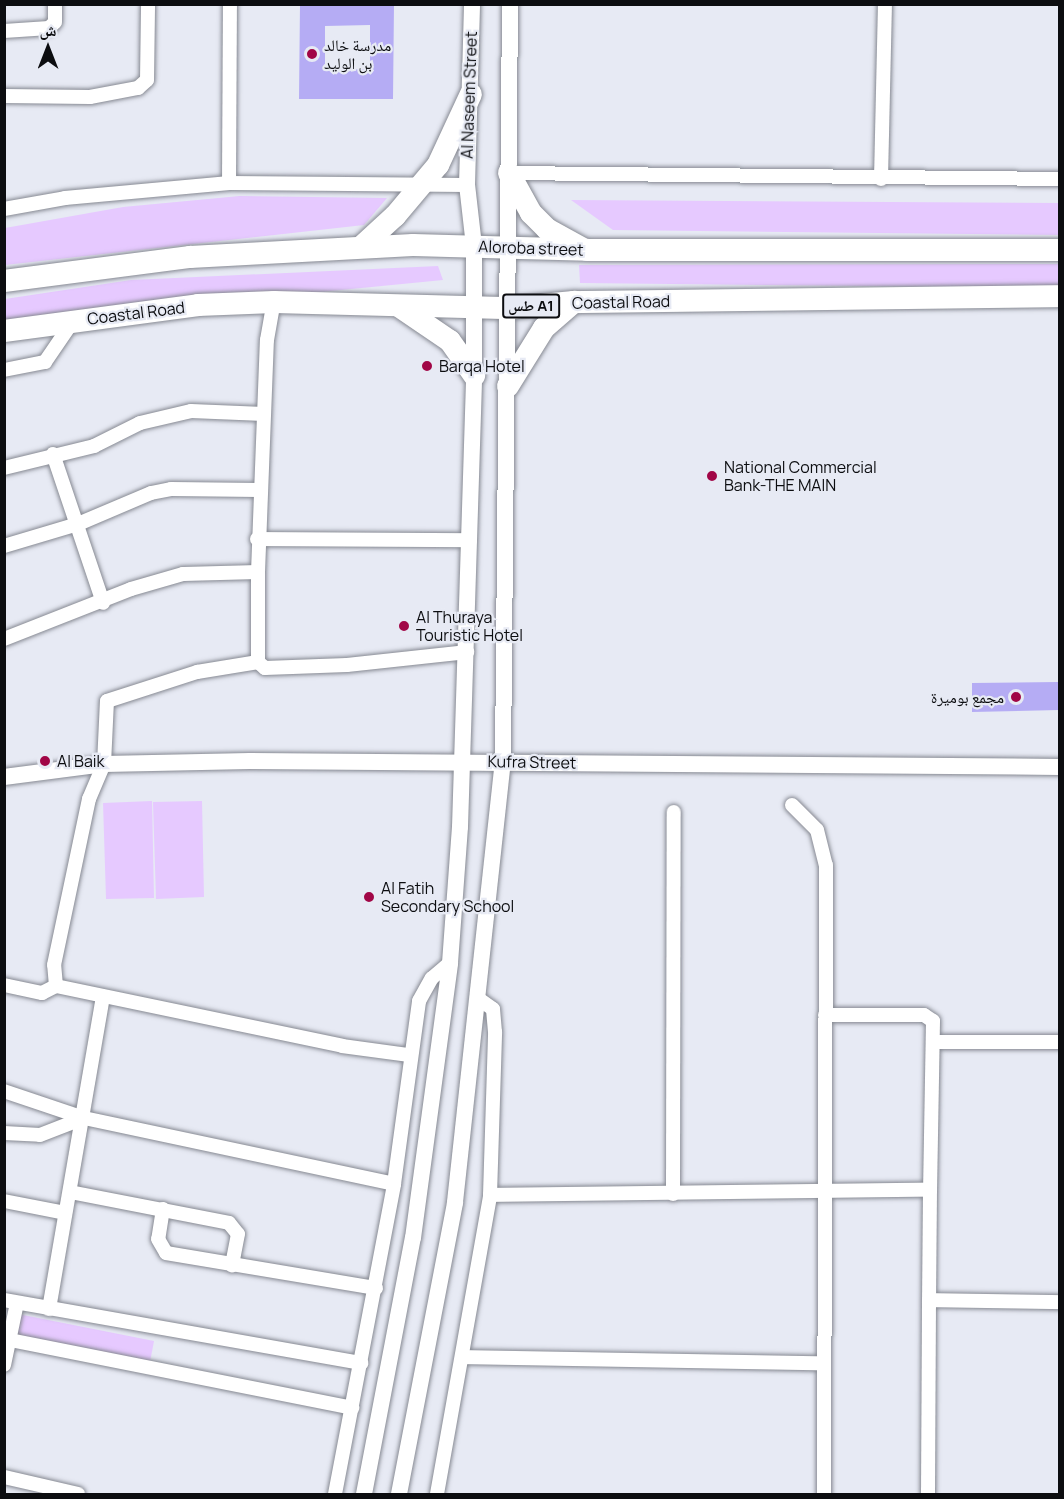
<!DOCTYPE html>
<meta charset="utf-8">
<style>
body{margin:0}
#map{position:relative;width:1064px;height:1499px;overflow:hidden;background:#e7eaf4;font-family:Manrope,"Noto Naskh Arabic",sans-serif}
div>[style]{position:absolute}
[style*='--x']{left:calc(var(--x)*1px);top:calc(var(--y)*1px);width:calc(var(--w)*1px);rotate:calc(var(--a)*1deg)}
.green>*{inset:0;background:#e6c9ff}
.building>*{inset:0;background:#b5acf4}
.roads{filter:drop-shadow(0 0 2px #868992) drop-shadow(0 0 2px #868992)}
.minor>*{height:14px;margin:-7px;padding:0 7px;transform-origin:7px;border-radius:7px;background:#fff}
.tertiary>*{height:16px;margin:-8px;padding:0 8px;transform-origin:8px;border-radius:8px;background:#fff}
.trunk>*{height:22px;margin:-11px;padding:0 11px;transform-origin:11px;border-radius:11px;background:#fff}
.dots>*{width:16px;height:16px;translate:-50% -50%;box-sizing:border-box;border:3px solid #e7eaf4;border-radius:50%}
span{translate:-50% -50%;white-space:nowrap;text-align:center;line-height:1.15;-webkit-text-stroke:4.5px #e7eaf4;paint-order:stroke}
.shield-label span{padding:2px 4px;background:#e7eaf4;border:2px solid;border-radius:4px;-webkit-text-stroke-width:0}
.shield-label{font-size:15px;color:#0c0d10;font-weight:700}
.poi-label{font-size:16px;color:#0c0d10}
.left{translate:0 -50%;text-align:left}
.right{translate:-100% -50%;text-align:right}
.street-label{font-size:16px;color:#0c0d10}
.frame{position:absolute;inset:0;border:6px solid #0c0d10;pointer-events:none}
.north{position:absolute;left:18px;top:18px;width:60px;height:60px;-webkit-text-stroke:4px #e7eaf4;paint-order:stroke;rotate:0deg;font-size:16px;font-weight:700;line-height:24px;text-align:center;color:#0c0d10}
.north::after{content:'';display:block;margin:auto;width:21px;height:27px;background:#0c0d10;clip-path:polygon(50% 0,100% 100%,50% 72%,0 100%)}
</style>
<div id="map">
<div class="green">
<i style="clip-path:polygon(240px 196px,387px 198px,364px 225px,5px 265px,5px 228px,123px 207px)"></i>
<i style="clip-path:polygon(571px 200px,1059px 203px,1059px 235px,613px 230px)"></i>
<i style="clip-path:polygon(1059px 264px,1060px 288px,580px 283px,579px 265px)"></i>
<i style="clip-path:polygon(438px 266px,443px 280px,5px 323px,5px 299px,131px 280px)"></i>
<i style="clip-path:polygon(152px 801px,154px 898px,106px 899px,103px 803px)"></i>
<i style="clip-path:polygon(202px 801px,204px 897px,156px 899px,153px 802px)"></i>
<i style="clip-path:polygon(18px 1314px,154px 1341px,150px 1362px,14px 1336px)"></i>
</div>
<div class="building">
<i style="clip-path:polygon(evenodd,300px 4px,394px 4px,393px 99px,299px 99px,300px 4px,370px 25px,370px 69px,325px 70px,325px 26px,370px 25px)"></i>
<i style="clip-path:polygon(1059px 682px,1059px 710px,972px 712px,972px 683px)"></i>
</div>
<div class="roads">
<div class="minor">
<i style="--x:4;--y:31;--w:45;--a:-3.8"></i>
<i style="--x:49;--y:28;--w:8;--a:-45"></i>
<i style="--x:55;--y:22;--w:18;--a:-90"></i>
<i style="--x:4;--y:96;--w:86;--a:0.7"></i>
<i style="--x:90;--y:97;--w:49;--a:-10.6"></i>
<i style="--x:138;--y:88;--w:12;--a:-42"></i>
<i style="--x:147;--y:80;--w:76;--a:-89.2"></i>
<i style="--x:509;--y:173;--w:551;--a:0.62"></i>
<i style="--x:881;--y:179;--w:175;--a:-88.7"></i>
<i style="--x:229;--y:183;--w:179;--a:-89.7"></i>
<i style="--x:4;--y:209;--w:62;--a:-10.2"></i>
<i style="--x:65;--y:198;--w:165;--a:-5.2"></i>
<i style="--x:229;--y:183;--w:238;--a:0.5"></i>
<i style="--x:4;--y:370;--w:42;--a:-11"></i>
<i style="--x:45;--y:362;--w:50;--a:-55.7"></i>
<i style="--x:53;--y:454;--w:157;--a:71.4"></i>
<i style="--x:4;--y:468;--w:93;--a:-13.7"></i>
<i style="--x:94;--y:446;--w:51;--a:-26.6"></i>
<i style="--x:140;--y:423;--w:52;--a:-13.2"></i>
<i style="--x:191;--y:411;--w:73;--a:2.4"></i>
<i style="--x:257;--y:539;--w:213;--a:0.3"></i>
<i style="--x:4;--y:546;--w:77;--a:-16.6"></i>
<i style="--x:78;--y:524;--w:79;--a:-23"></i>
<i style="--x:151;--y:493;--w:20;--a:-11"></i>
<i style="--x:171;--y:489;--w:88;--a:0.7"></i>
<i style="--x:258;--y:572;--w:90;--a:90"></i>
<i style="--x:4;--y:639;--w:136;--a:-21.5"></i>
<i style="--x:131;--y:589;--w:54;--a:-16.1"></i>
<i style="--x:183;--y:574;--w:75;--a:-1.5"></i>
<i style="--x:258;--y:572;--w:232;--a:-87.8"></i>
<i style="--x:267;--y:340;--w:39;--a:-80"></i>
<i style="--x:792;--y:805;--w:35;--a:45"></i>
<i style="--x:817;--y:830;--w:36;--a:76"></i>
<i style="--x:826;--y:865;--w:629;--a:90.18"></i>
<i style="--x:4;--y:985;--w:39;--a:12"></i>
<i style="--x:42;--y:993;--w:16;--a:-27"></i>
<i style="--x:56;--y:986;--w:292;--a:11.8"></i>
<i style="--x:342;--y:1046;--w:68;--a:7.7"></i>
<i style="--x:56;--y:986;--w:21;--a:-95"></i>
<i style="--x:54;--y:965;--w:170;--a:-78.1"></i>
<i style="--x:89;--y:799;--w:38;--a:-67"></i>
<i style="--x:104;--y:764;--w:63;--a:-87.3"></i>
<i style="--x:107;--y:701;--w:95;--a:-17.9"></i>
<i style="--x:197;--y:672;--w:62;--a:-9.3"></i>
<i style="--x:258;--y:662;--w:9;--a:41"></i>
<i style="--x:265;--y:668;--w:82;--a:-2.1"></i>
<i style="--x:347;--y:665;--w:121;--a:-6.2"></i>
<i style="--x:825;--y:1015;--w:99;--a:0"></i>
<i style="--x:924;--y:1015;--w:11;--a:34"></i>
<i style="--x:933;--y:1021;--w:169;--a:91"></i>
<i style="--x:933;--y:1042;--w:127;--a:0"></i>
<i style="--x:4;--y:1091;--w:84;--a:18.6"></i>
<i style="--x:84;--y:1118;--w:317;--a:12"></i>
<i style="--x:4;--y:1133;--w:36;--a:3"></i>
<i style="--x:40;--y:1135;--w:47;--a:-21.1"></i>
<i style="--x:70;--y:1192;--w:162;--a:11"></i>
<i style="--x:229;--y:1223;--w:14;--a:51"></i>
<i style="--x:238;--y:1234;--w:32;--a:101"></i>
<i style="--x:673;--y:1194;--w:382;--a:-89.9"></i>
<i style="--x:490;--y:1195;--w:440;--a:-0.7"></i>
<i style="--x:930;--y:1190;--w:110;--a:90.5"></i>
<i style="--x:929;--y:1300;--w:131;--a:0.9"></i>
<i style="--x:4;--y:1201;--w:62;--a:11.1"></i>
<i style="--x:163;--y:1209;--w:30;--a:99"></i>
<i style="--x:158;--y:1239;--w:16;--a:60"></i>
<i style="--x:166;--y:1253;--w:213;--a:9.5"></i>
<i style="--x:4;--y:1300;--w:363;--a:10"></i>
<i style="--x:49;--y:1309;--w:317;--a:-80.2"></i>
<i style="--x:10;--y:1340;--w:349;--a:11.2"></i>
<i style="--x:465;--y:1357;--w:359;--a:1"></i>
<i style="--x:4;--y:1365;--w:63;--a:-78.2"></i>
<i style="--x:4;--y:1477;--w:76;--a:12.9"></i>
<i style="--x:335;--y:1494;--w:316;--a:-79.2"></i>
<i style="--x:394;--y:1184;--w:185;--a:-82.2"></i>
<i style="--x:419;--y:1001;--w:26;--a:-61"></i>
<i style="--x:432;--y:978;--w:23;--a:-40"></i>
<i style="--x:437;--y:1494;--w:304;--a:-79.9"></i>
<i style="--x:490;--y:1195;--w:163;--a:-88.2"></i>
<i style="--x:495;--y:1032;--w:23;--a:-95"></i>
<i style="--x:493;--y:1009;--w:16;--a:-145"></i>
<i style="--x:928;--y:1494;--w:194;--a:-89.7"></i>
</div>
<div class="tertiary">
<i style="--x:4;--y:777;--w:101;--a:-7.4"></i>
<i style="--x:104;--y:764;--w:146;--a:-1.2"></i>
<i style="--x:250;--y:761;--w:810;--a:0.42"></i>
<i style="--x:364;--y:1494;--w:261;--a:-79.2"></i>
<i style="--x:413;--y:1238;--w:277;--a:-82.3"></i>
<i style="--x:450;--y:963;--w:136;--a:-85.8"></i>
<i style="--x:460;--y:827;--w:452;--a:-88.2"></i>
<i style="--x:474;--y:375;--w:129;--a:-90"></i>
<i style="--x:474;--y:246;--w:61;--a:-96.5"></i>
<i style="--x:467;--y:185;--w:181;--a:-88.4"></i>
<i style="--x:399;--y:1494;--w:297;--a:-79.1"></i>
<i style="--x:455;--y:1202;--w:443;--a:-83.8"></i>
<i style="--x:503;--y:762;--w:758;--a:-89.47"></i>
</div>
<div class="trunk">
<i style="--x:509;--y:173;--w:46;--a:61.2"></i>
<i style="--x:531;--y:213;--w:23;--a:45"></i>
<i style="--x:547;--y:229;--w:39;--a:29"></i>
<i style="--x:361;--y:247;--w:46;--a:-42.4"></i>
<i style="--x:395;--y:216;--w:67;--a:-49.9"></i>
<i style="--x:438;--y:165;--w:78;--a:-65.1"></i>
<i style="--x:4;--y:281;--w:188;--a:-7.4"></i>
<i style="--x:190;--y:257;--w:223;--a:-3.1"></i>
<i style="--x:413;--y:245;--w:174;--a:1.6"></i>
<i style="--x:587;--y:250;--w:473;--a:0"></i>
<i style="--x:400;--y:307;--w:60;--a:34.2"></i>
<i style="--x:450;--y:341;--w:42;--a:54.8"></i>
<i style="--x:4;--y:331;--w:196;--a:-7.6"></i>
<i style="--x:198;--y:305;--w:76;--a:-2.3"></i>
<i style="--x:274;--y:302;--w:236;--a:1.5"></i>
<i style="--x:510;--y:308;--w:64;--a:-5.4"></i>
<i style="--x:574;--y:302;--w:486;--a:-0.7"></i>
<i style="--x:508;--y:386;--w:68;--a:-58.2"></i>
<i style="--x:544;--y:328;--w:40;--a:-41"></i>
</div>
</div>
<div class="dots">
<i style="left:312px;top:54px;background:#a10646"></i>
<i style="left:427px;top:366px;background:#a10646"></i>
<i style="left:712px;top:476px;background:#a10646"></i>
<i style="left:404px;top:626px;background:#a10646"></i>
<i style="left:1016px;top:697px;background:#a10646"></i>
<i style="left:45px;top:761px;background:#a10646"></i>
<i style="left:369px;top:897px;background:#a10646"></i>
</div>
<div class="shield-label">
<span style="left:531px;top:306px">طس A1</span>
</div>
<div class="poi-label">
<span class="left" style="left:324px;top:54px">مدرسة خالد<br>بن الوليد</span>
<span class="left" style="left:439px;top:366px">Barqa Hotel</span>
<span class="left" style="left:724px;top:476px">National Commercial<br>Bank-THE MAIN</span>
<span class="left" style="left:416px;top:626px">Al Thuraya<br>Touristic Hotel</span>
<span class="right" style="left:1004px;top:697px">مجمع بوميرة</span>
<span class="left" style="left:57px;top:761px">Al Baik</span>
<span class="left" style="left:381px;top:897px">Al Fatih<br>Secondary School</span>
</div>
<div class="street-label">
<span style="left:469px;top:95px;rotate:-88deg">Al Naseem Street</span>
<span style="left:531px;top:248px;rotate:2deg">Aloroba street</span>
<span style="left:621px;top:302px;rotate:-1deg">Coastal Road</span>
<span style="left:136px;top:313px;rotate:-7deg">Coastal Road</span>
<span style="left:532px;top:762px;rotate:1deg">Kufra Street</span>
</div>
<div class="frame"></div>
<div class="north">ش</div>
</div>
